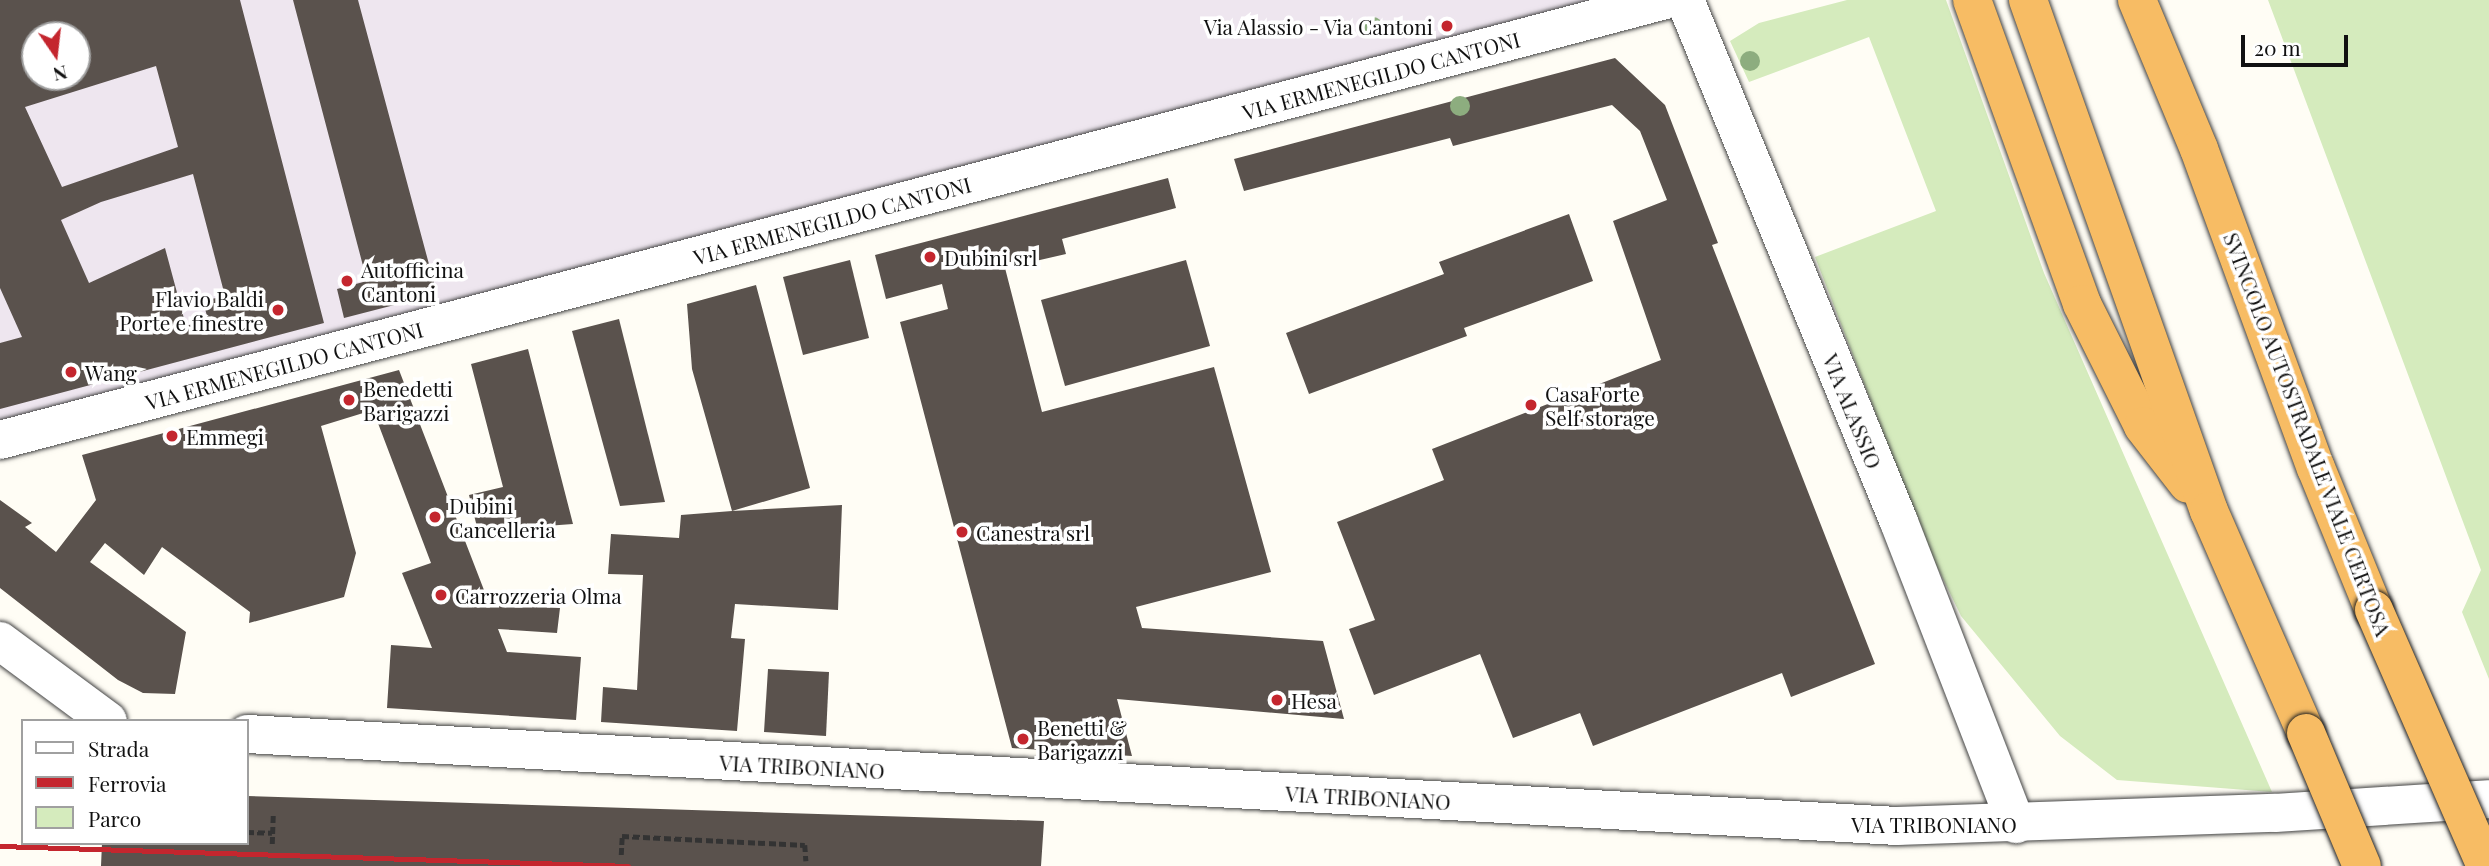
<!DOCTYPE html>
<style>
body{margin:0}
#map{position:relative;width:2489px;height:866px;overflow:hidden;background:#fffdf5;font-family:"Playfair Display",serif}
div>[style]{position:absolute}
[style*='--x']{left:calc(var(--x)*1px);top:calc(var(--y)*1px);width:calc(var(--w)*1px);rotate:calc(var(--a)*1deg)}
.industrial>*{inset:0;background:#eee6ef}
.green>*{inset:0;background:#d5ebbd}
.building>*{inset:0;background:#5a524d}
.path>*{height:4.5px;margin-top:-2.25px;transform-origin:0;background:repeating-linear-gradient(90deg,#333 0 7px,transparent 0 10.5px)}
.roads{filter:drop-shadow(0 0 2px #444) drop-shadow(0 0 2px #444)}
.minor>*{height:38px;margin:-19px;padding:0 19px;transform-origin:19px;border-radius:19px;background:#fff}
.trunk>*{height:38px;margin:-19px;padding:0 19px;transform-origin:19px;border-radius:19px;background:#f7bc64}
.rail>*{height:5px;margin:-2.5px;padding:0 2.5px;transform-origin:2.5px;border-radius:2.5px;background:#c4262e}
.bridges{filter:drop-shadow(0 0 2px #222) drop-shadow(0 0 2px #222)}
.trunk-bridge>*{height:38px;margin:-19px;padding:0 19px;transform-origin:19px;border-radius:19px;background:#f7bc64}
.trees>*{width:20px;height:20px;margin:-10px;border-radius:50%;background:#8dad7f}
.dots>*{width:19px;height:19px;translate:-50% -50%;box-sizing:border-box;border:4px solid #fff;border-radius:50%}
span{translate:-50% -50%;white-space:nowrap;text-align:center;line-height:1.15;-webkit-text-stroke:7px #fff;paint-order:stroke}
.poi-label{font-size:21px;color:#111}
.right{translate:-100% -50%;text-align:right}
.left{translate:0 -50%;text-align:left}
.street-label{font-size:21px;color:#111}
.legend{position:absolute;left:21px;top:719px;width:228px;height:126px;box-sizing:border-box;background:#fff;border:2px solid #a0a0a0;margin:0;padding:9px 12px;list-style:none;font-size:21px;color:#111}
.legend li{display:flex;align-items:center;gap:14px;height:35px}
.legend b{width:35px;border:2px solid #a0a0a0}
.north{position:absolute;left:21px;top:21px;width:70px;height:70px;box-sizing:border-box;background:#fff;border:2px solid #a0a0a0;border-radius:50%;rotate:166deg;font-size:19px;font-weight:700;line-height:28px;text-align:center;color:#111}
.north::after{content:'';display:block;margin:auto;width:24px;height:32px;background:#c4262e;clip-path:polygon(50% 0,100% 100%,50% 72%,0 100%)}
.scale{position:absolute;left:2241px;top:35px;width:107px;height:32px;box-sizing:border-box;border:4px solid #111;border-top:0;padding-left:9px;font-size:21px;line-height:24px;white-space:nowrap;color:#111;-webkit-text-stroke:5px #fff;paint-order:stroke}
</style>
<div id="map">
<div class="industrial">
<i style="clip-path:polygon(evenodd,0 0,1664px 0,0 440px,0 0,35px 35px,77px 35px,77px 77px,35px 77px,35px 35px)"></i>
</div>
<div class="green">
<i style="clip-path:polygon(1847px 0,1946px 0,2044px 273px,2272px 792px,2117px 780px,2060px 736px,1961px 616px,1927px 546px,1815px 257px,1936px 211px,1869px 37px,1749px 82px,1730px 41px,1759px 23px)"></i>
<i style="clip-path:polygon(2268px 0,2489px 0,2489px 679px,2462px 612px,2481px 570px)"></i>
</div>
<div class="building">
<i style="clip-path:polygon(evenodd,0 0,240px 0,324px 323px,0 409px,0 343px,22px 337px,0 288px,0 0,35px 35px,77px 35px,77px 77px,35px 77px,35px 35px,0 0,156px 66px,178px 147px,62px 187px,25px 107px,156px 66px,0 0,193px 174px,225px 296px,203px 301px,208px 320px,186px 326px,165px 248px,89px 283px,61px 220px,101px 202px,193px 174px)"></i>
<i style="clip-path:polygon(293px 0,358px 0,437px 294px,344px 318px,337px 289px,367px 281px)"></i>
<i style="clip-path:polygon(1615px 58px,1665px 105px,1718px 243px,1712px 245px,1875px 664px,1791px 697px,1782px 673px,1593px 746px,1580px 713px,1513px 738px,1480px 654px,1374px 695px,1349px 629px,1375px 620px,1337px 522px,1444px 480px,1432px 449px,1661px 360px,1613px 221px,1667px 200px,1640px 131px,1612px 105px,1453px 146px,1450px 138px,1244px 191px,1234px 159px)"></i>
<i style="clip-path:polygon(1168px 178px,1176px 208px,1062px 239px,1066px 254px,1005px 268px,1042px 412px,1214px 367px,1271px 572px,1136px 607px,1142px 628px,1323px 641px,1344px 719px,1117px 699px,1132px 756px,1012px 748px,900px 322px,948px 309px,942px 284px,886px 299px,875px 255px)"></i>
<i style="clip-path:polygon(1569px 214px,1593px 281px,1464px 328px,1467px 336px,1309px 394px,1286px 333px,1444px 274px,1439px 262px)"></i>
<i style="clip-path:polygon(850px 260px,869px 338px,803px 355px,783px 277px)"></i>
<i style="clip-path:polygon(1186px 260px,1210px 346px,1065px 386px,1041px 300px)"></i>
<i style="clip-path:polygon(756px 285px,810px 488px,732px 511px,842px 505px,838px 610px,735px 604px,731px 638px,745px 639px,737px 731px,601px 722px,603px 687px,637px 690px,643px 575px,608px 574px,611px 534px,679px 538px,681px 515px,732px 511px,692px 369px,687px 304px)"></i>
<i style="clip-path:polygon(619px 319px,665px 502px,620px 506px,572px 331px)"></i>
<i style="clip-path:polygon(528px 349px,573px 524px,478px 531px,469px 495px,503px 487px,471px 364px)"></i>
<i style="clip-path:polygon(399px 370px,489px 603px,560px 608px,557px 633px,498px 629px,507px 652px,581px 657px,576px 720px,387px 708px,391px 645px,432px 648px,402px 573px,431px 563px,373px 410px,321px 426px,356px 553px,344px 597px,249px 623px,250px 612px,162px 547px,144px 575px,105px 543px,90px 562px,186px 632px,175px 694px,143px 693px,118px 680px,0 588px,0 500px,32px 523px,25px 527px,56px 552px,96px 500px,82px 455px)"></i>
<i style="clip-path:polygon(768px 669px,829px 672px,826px 736px,764px 732px)"></i>
<i style="clip-path:polygon(247px 796px,1044px 821px,1041px 866px,101px 866px,102px 843px,247px 843px)"></i>
</div>
<div class="path">
<i style="--x:247;--y:832;--w:25;--a:2"></i>
<i style="--x:272;--y:844;--w:30;--a:-88"></i>
<i style="--x:621;--y:855;--w:19;--a:-87"></i>
<i style="--x:622;--y:836;--w:183;--a:2.8"></i>
<i style="--x:805;--y:845;--w:16;--a:86"></i>
</div>
<div class="roads">
<div class="minor">
<i style="--x:1685;--y:0;--w:564;--a:67.71"></i>
<i style="--x:1899;--y:522;--w:324;--a:68.8"></i>
<i style="--x:0;--y:440;--w:1722;--a:-14.8"></i>
<i style="--x:0;--y:641;--w:134;--a:36.5"></i>
<i style="--x:247;--y:734;--w:1653;--a:3.19"></i>
<i style="--x:1897;--y:826;--w:378;--a:-2"></i>
<i style="--x:2275;--y:813;--w:214;--a:-3.7"></i>
</div>
<div class="trunk">
<i style="--x:1972;--y:0;--w:323;--a:70.1"></i>
<i style="--x:2082;--y:304;--w:136;--a:63.4"></i>
<i style="--x:2143;--y:426;--w:73;--a:52.2"></i>
<i style="--x:2028;--y:0;--w:542;--a:70.5"></i>
<i style="--x:2209;--y:511;--w:242;--a:66.4"></i>
<i style="--x:2137;--y:0;--w:161;--a:67.4"></i>
<i style="--x:2199;--y:149;--w:340;--a:69.9"></i>
<i style="--x:2316;--y:468;--w:153;--a:67.8"></i>
</div>
</div>
<div class="rail">
<i style="--x:0;--y:846;--w:628;--a:1.82"></i>
</div>
<div class="bridges">
<div class="trunk-bridge">
<i style="--x:2374;--y:610;--w:279;--a:66.4"></i>
<i style="--x:2306;--y:733;--w:144;--a:67.2"></i>
</div>
</div>
<div class="trees">
<i style="left:1373px;top:27px"></i>
<i style="left:1750px;top:61px"></i>
<i style="left:1460px;top:106px"></i>
</div>
<div class="dots">
<i style="left:1447px;top:26px;background:#c4262e"></i>
<i style="left:930px;top:257px;background:#c4262e"></i>
<i style="left:347px;top:281px;background:#c4262e"></i>
<i style="left:278px;top:310px;background:#c4262e"></i>
<i style="left:71px;top:372px;background:#c4262e"></i>
<i style="left:349px;top:400px;background:#c4262e"></i>
<i style="left:1531px;top:405px;background:#c4262e"></i>
<i style="left:172px;top:436px;background:#c4262e"></i>
<i style="left:435px;top:517px;background:#c4262e"></i>
<i style="left:962px;top:532px;background:#c4262e"></i>
<i style="left:441px;top:595px;background:#c4262e"></i>
<i style="left:1277px;top:700px;background:#c4262e"></i>
<i style="left:1023px;top:739px;background:#c4262e"></i>
</div>
<div class="poi-label">
<span class="right" style="left:1433px;top:26px">Via Alassio - Via Cantoni</span>
<span class="left" style="left:944px;top:257px">Dubini srl</span>
<span class="left" style="left:361px;top:281px">Autofficina<br>Cantoni</span>
<span class="right" style="left:264px;top:310px">Flavio Baldi<br>Porte e finestre</span>
<span class="left" style="left:85px;top:372px">Wang</span>
<span class="left" style="left:363px;top:400px">Benedetti<br>Barigazzi</span>
<span class="left" style="left:1545px;top:405px">CasaForte<br>Self storage</span>
<span class="left" style="left:186px;top:436px">Emmegi</span>
<span class="left" style="left:449px;top:517px">Dubini<br>Cancelleria</span>
<span class="left" style="left:976px;top:532px">Canestra srl</span>
<span class="left" style="left:455px;top:595px">Carrozzeria Olma</span>
<span class="left" style="left:1291px;top:700px">Hesa</span>
<span class="left" style="left:1037px;top:739px">Benetti &amp;<br>Barigazzi</span>
</div>
<div class="street-label">
<span style="left:1381px;top:75px;rotate:-15deg">VIA ERMENEGILDO CANTONI</span>
<span style="left:832px;top:220px;rotate:-15deg">VIA ERMENEGILDO CANTONI</span>
<span style="left:284px;top:365px;rotate:-15deg">VIA ERMENEGILDO CANTONI</span>
<span style="left:1853px;top:411px;rotate:68deg">VIA ALASSIO</span>
<span style="left:2308px;top:434px;rotate:69deg">SVINCOLO AUTOSTRADALE VIALE CERTOSA</span>
<span style="left:802px;top:766px;rotate:3deg">VIA TRIBONIANO</span>
<span style="left:1368px;top:797px;rotate:3deg">VIA TRIBONIANO</span>
<span style="left:1934px;top:824px">VIA TRIBONIANO</span>
</div>
<ul class="legend">
<li><b style="height:9px;background:#fff"></b>Strada</li>
<li><b style="height:9px;background:#c4262e"></b>Ferrovia</li>
<li><b style="height:19px;background:#d5ebbd"></b>Parco</li>
</ul>
<div class="north">N</div>
<div class="scale">20 m</div>
</div>
